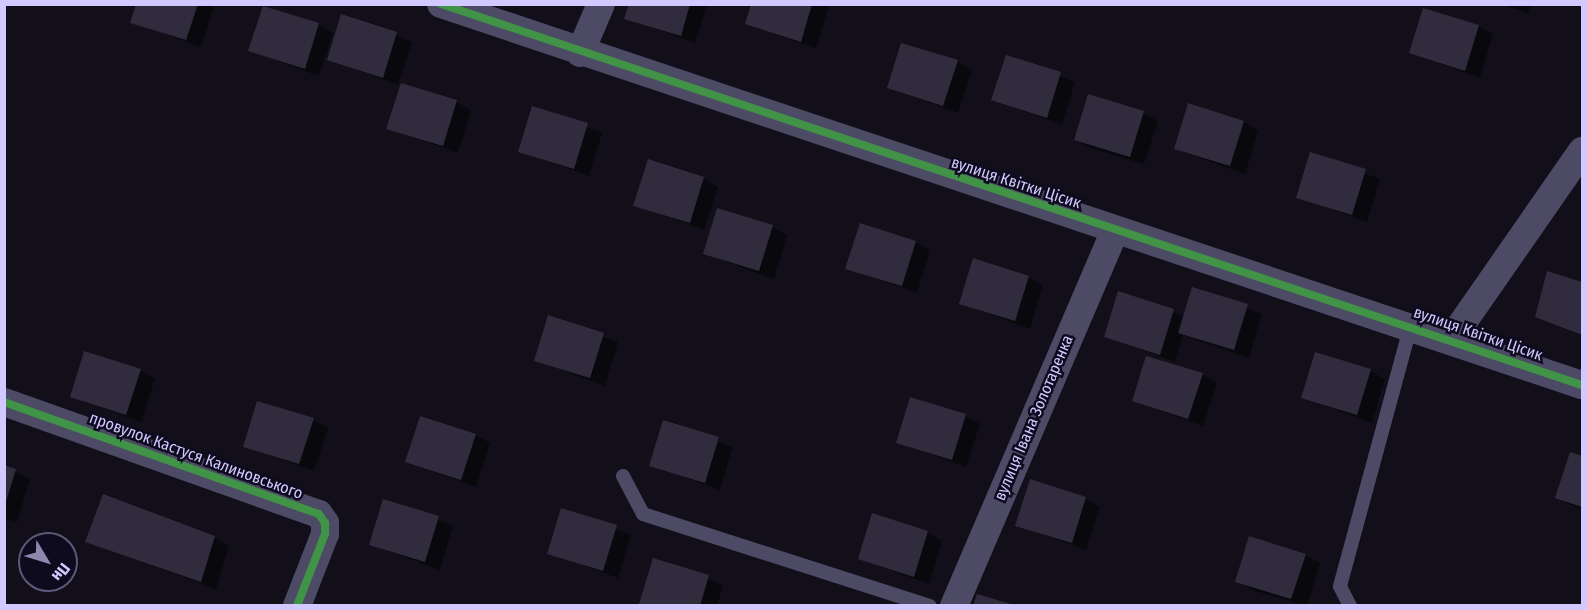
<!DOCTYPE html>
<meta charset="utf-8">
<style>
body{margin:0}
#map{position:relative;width:1587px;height:610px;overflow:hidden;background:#120f1a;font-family:"Fira Sans Condensed",sans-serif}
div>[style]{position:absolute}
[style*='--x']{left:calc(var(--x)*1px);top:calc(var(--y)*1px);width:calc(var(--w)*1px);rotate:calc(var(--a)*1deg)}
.shadow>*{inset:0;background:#0007}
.building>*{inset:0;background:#302c3e}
.lane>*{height:14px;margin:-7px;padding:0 7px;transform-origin:7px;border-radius:7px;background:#4c4a64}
.street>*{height:28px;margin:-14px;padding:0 14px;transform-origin:14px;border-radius:14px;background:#4c4a64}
.cycleway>*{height:8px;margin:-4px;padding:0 4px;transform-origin:4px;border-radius:4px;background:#419447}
span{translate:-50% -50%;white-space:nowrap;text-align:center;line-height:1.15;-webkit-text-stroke:5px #0f0b1f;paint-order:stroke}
.street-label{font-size:16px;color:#d1c9ff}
.frame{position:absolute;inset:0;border:6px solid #d1c9ff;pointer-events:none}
.north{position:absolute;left:18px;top:532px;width:60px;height:60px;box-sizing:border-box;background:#0f0b1f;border:2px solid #5d5779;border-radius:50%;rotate:128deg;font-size:16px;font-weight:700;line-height:24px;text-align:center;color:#d1c9ff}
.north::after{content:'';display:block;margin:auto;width:21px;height:27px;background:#8e88af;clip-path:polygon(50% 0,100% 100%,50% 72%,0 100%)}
</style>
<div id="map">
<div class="shadow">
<i style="clip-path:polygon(137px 4px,215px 4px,201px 47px,132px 22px)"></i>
<i style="clip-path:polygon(630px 4px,707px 4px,695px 43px,626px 18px)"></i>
<i style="clip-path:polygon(752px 4px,829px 6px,816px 49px,746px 23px)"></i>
<i style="clip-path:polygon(1500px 4px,1531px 4px,1528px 13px)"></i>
<i style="clip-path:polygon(342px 16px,412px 42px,398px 85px,329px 59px)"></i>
<i style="clip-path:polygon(318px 24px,333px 33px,319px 76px,250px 51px)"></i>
<i style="clip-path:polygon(1478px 26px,1493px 34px,1480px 78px,1410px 52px)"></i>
<i style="clip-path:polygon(1007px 57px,1075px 82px,1062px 125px,993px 100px)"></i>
<i style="clip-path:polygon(957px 61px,972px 70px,958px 113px,889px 88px)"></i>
<i style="clip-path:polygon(456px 102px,471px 110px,458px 153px,388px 128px)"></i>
<i style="clip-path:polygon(533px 108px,602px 133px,589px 176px,520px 151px)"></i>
<i style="clip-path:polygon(1143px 113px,1158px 121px,1144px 164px,1090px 148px,1075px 139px)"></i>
<i style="clip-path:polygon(1244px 122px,1258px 131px,1245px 174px,1175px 149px)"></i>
<i style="clip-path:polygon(1311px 154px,1380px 179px,1367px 222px,1298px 197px)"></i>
<i style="clip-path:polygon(703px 178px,718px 187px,704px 230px,635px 205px)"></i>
<i style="clip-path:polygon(772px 227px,787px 235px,774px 279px,705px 254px)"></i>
<i style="clip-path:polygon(915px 242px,930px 250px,917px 293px,847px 268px)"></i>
<i style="clip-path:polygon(1548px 273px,1582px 284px,1582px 336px,1537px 316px)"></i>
<i style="clip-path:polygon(1028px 277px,1043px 285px,1030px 329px,960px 303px)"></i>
<i style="clip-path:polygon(1193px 289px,1262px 314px,1249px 358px,1183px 335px,1175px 362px,1106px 336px,1119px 293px,1185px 317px)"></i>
<i style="clip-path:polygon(549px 317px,618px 342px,605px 386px,536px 360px)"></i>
<i style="clip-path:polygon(140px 370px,155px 379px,141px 422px,72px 397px)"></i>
<i style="clip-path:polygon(1370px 371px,1385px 379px,1372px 423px,1302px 397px)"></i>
<i style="clip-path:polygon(1202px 374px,1217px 383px,1203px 426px,1134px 401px)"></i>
<i style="clip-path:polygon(965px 416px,980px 424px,966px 467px,898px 442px)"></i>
<i style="clip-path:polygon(313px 420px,328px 428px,314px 471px,245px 446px)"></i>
<i style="clip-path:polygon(664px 422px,733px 447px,720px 490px,651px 465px)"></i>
<i style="clip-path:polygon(475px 435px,490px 443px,476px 487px,407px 461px)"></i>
<i style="clip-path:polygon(1571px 454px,1582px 458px,1582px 510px,1557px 498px)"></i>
<i style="clip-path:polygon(4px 467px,30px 479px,17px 522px,4px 518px)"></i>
<i style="clip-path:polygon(1085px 498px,1100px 507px,1086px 550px,1017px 525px)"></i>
<i style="clip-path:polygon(384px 501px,453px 526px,440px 570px,371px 545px)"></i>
<i style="clip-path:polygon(562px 510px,631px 535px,618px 578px,549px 553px)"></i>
<i style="clip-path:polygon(928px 532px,942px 541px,929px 584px,860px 559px)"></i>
<i style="clip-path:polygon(214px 537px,229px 546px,216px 589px,87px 541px)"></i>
<i style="clip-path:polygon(1305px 555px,1320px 563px,1307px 606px,1252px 590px,1237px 581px)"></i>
<i style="clip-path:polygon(654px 560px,723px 585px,717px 606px,641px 603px)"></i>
</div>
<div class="building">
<i style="clip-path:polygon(136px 4px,198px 4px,186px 40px,130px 23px)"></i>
<i style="clip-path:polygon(629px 4px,690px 4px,681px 36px,624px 19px)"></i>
<i style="clip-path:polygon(751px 4px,812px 4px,801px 42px,745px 24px)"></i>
<i style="clip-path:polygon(263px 6px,319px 23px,305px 69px,248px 51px)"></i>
<i style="clip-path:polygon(1423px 8px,1479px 25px,1465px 71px,1409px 53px)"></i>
<i style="clip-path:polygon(341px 14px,397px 32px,383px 78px,327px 60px)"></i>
<i style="clip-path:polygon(901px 43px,958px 60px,943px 106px,887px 88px)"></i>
<i style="clip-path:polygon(1006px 55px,1061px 72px,1047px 118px,991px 100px)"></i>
<i style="clip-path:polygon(401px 83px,457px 100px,443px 146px,386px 129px)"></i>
<i style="clip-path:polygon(1088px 94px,1144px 111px,1130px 157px,1074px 140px)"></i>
<i style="clip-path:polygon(1188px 103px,1244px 121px,1230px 166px,1174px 149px)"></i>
<i style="clip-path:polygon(532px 106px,588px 123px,574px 169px,518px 152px)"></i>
<i style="clip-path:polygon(1310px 152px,1366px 169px,1352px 215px,1296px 198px)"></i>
<i style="clip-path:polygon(648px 159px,704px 177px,690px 223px,633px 206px)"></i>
<i style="clip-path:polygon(717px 208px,773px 225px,759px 271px,703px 254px)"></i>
<i style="clip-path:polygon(860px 223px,916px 241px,902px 286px,845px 269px)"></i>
<i style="clip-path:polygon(973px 258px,1029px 276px,1015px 321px,959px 304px)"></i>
<i style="clip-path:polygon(1547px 271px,1582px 282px,1582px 335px,1535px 317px)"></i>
<i style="clip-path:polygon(1192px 287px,1248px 304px,1234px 350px,1178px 333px)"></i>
<i style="clip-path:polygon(1118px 291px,1174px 309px,1160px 355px,1104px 337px)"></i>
<i style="clip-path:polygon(548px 315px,604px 333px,590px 378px,534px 361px)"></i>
<i style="clip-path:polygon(84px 351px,141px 369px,126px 415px,70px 397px)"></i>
<i style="clip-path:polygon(1315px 352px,1371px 369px,1357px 415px,1301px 398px)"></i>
<i style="clip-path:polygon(1146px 356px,1203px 373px,1188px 419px,1132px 401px)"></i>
<i style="clip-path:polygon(910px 397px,966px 414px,952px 460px,896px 443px)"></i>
<i style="clip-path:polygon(257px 401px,314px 418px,299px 464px,243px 447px)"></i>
<i style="clip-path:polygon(420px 416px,476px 434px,461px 480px,405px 462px)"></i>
<i style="clip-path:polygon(663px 420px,719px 437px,705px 483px,649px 466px)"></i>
<i style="clip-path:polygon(1570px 452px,1582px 456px,1582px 507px,1555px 498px)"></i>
<i style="clip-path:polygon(4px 465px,16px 469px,5px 505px,4px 505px)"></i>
<i style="clip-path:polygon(1030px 479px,1086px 497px,1072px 543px,1015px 526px)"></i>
<i style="clip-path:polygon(103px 494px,215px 536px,201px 582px,85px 542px)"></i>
<i style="clip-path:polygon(383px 499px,439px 516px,425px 562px,369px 545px)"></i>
<i style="clip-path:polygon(561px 508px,617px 525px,603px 571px,547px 554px)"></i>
<i style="clip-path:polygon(872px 513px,928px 531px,914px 577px,858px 559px)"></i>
<i style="clip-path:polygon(1249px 536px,1306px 554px,1291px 599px,1235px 582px)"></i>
<i style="clip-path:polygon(653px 558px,709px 575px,700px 606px,639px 604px)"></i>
<i style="clip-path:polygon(977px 594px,1014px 605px,1014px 606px,973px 606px)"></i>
</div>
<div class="lane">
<i style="--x:623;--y:476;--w:43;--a:62.2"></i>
<i style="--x:643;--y:514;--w:301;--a:17.8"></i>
<i style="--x:1350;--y:606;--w:22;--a:-117"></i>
<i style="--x:1340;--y:586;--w:270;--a:-74.8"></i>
</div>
<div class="street">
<i style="--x:441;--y:4;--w:1203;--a:18.47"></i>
<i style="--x:580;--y:53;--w:53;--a:-66.8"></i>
<i style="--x:1452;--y:338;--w:228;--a:-55.2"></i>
<i style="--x:4;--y:402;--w:334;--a:19.6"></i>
<i style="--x:319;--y:514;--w:11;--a:56"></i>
<i style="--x:325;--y:523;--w:11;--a:90"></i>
<i style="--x:325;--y:534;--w:77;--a:111.3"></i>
<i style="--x:954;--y:606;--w:409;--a:-66.8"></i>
</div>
<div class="cycleway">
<i style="--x:441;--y:4;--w:1203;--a:18.47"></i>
<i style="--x:4;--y:402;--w:334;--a:19.6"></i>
<i style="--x:319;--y:514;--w:11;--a:56"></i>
<i style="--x:325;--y:523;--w:11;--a:90"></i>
<i style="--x:325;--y:534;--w:77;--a:111.3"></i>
</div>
<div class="street-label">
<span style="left:1016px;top:183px;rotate:18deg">вулиця Квітки Цісик</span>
<span style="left:1478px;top:334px;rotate:19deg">вулиця Квітки Цісик</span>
<span style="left:1034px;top:418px;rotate:-67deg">вулиця Івана Золотаренка</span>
<span style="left:196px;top:456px;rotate:20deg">провулок Кастуся Калиновського</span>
</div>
<div class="frame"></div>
<div class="north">Пн</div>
</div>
